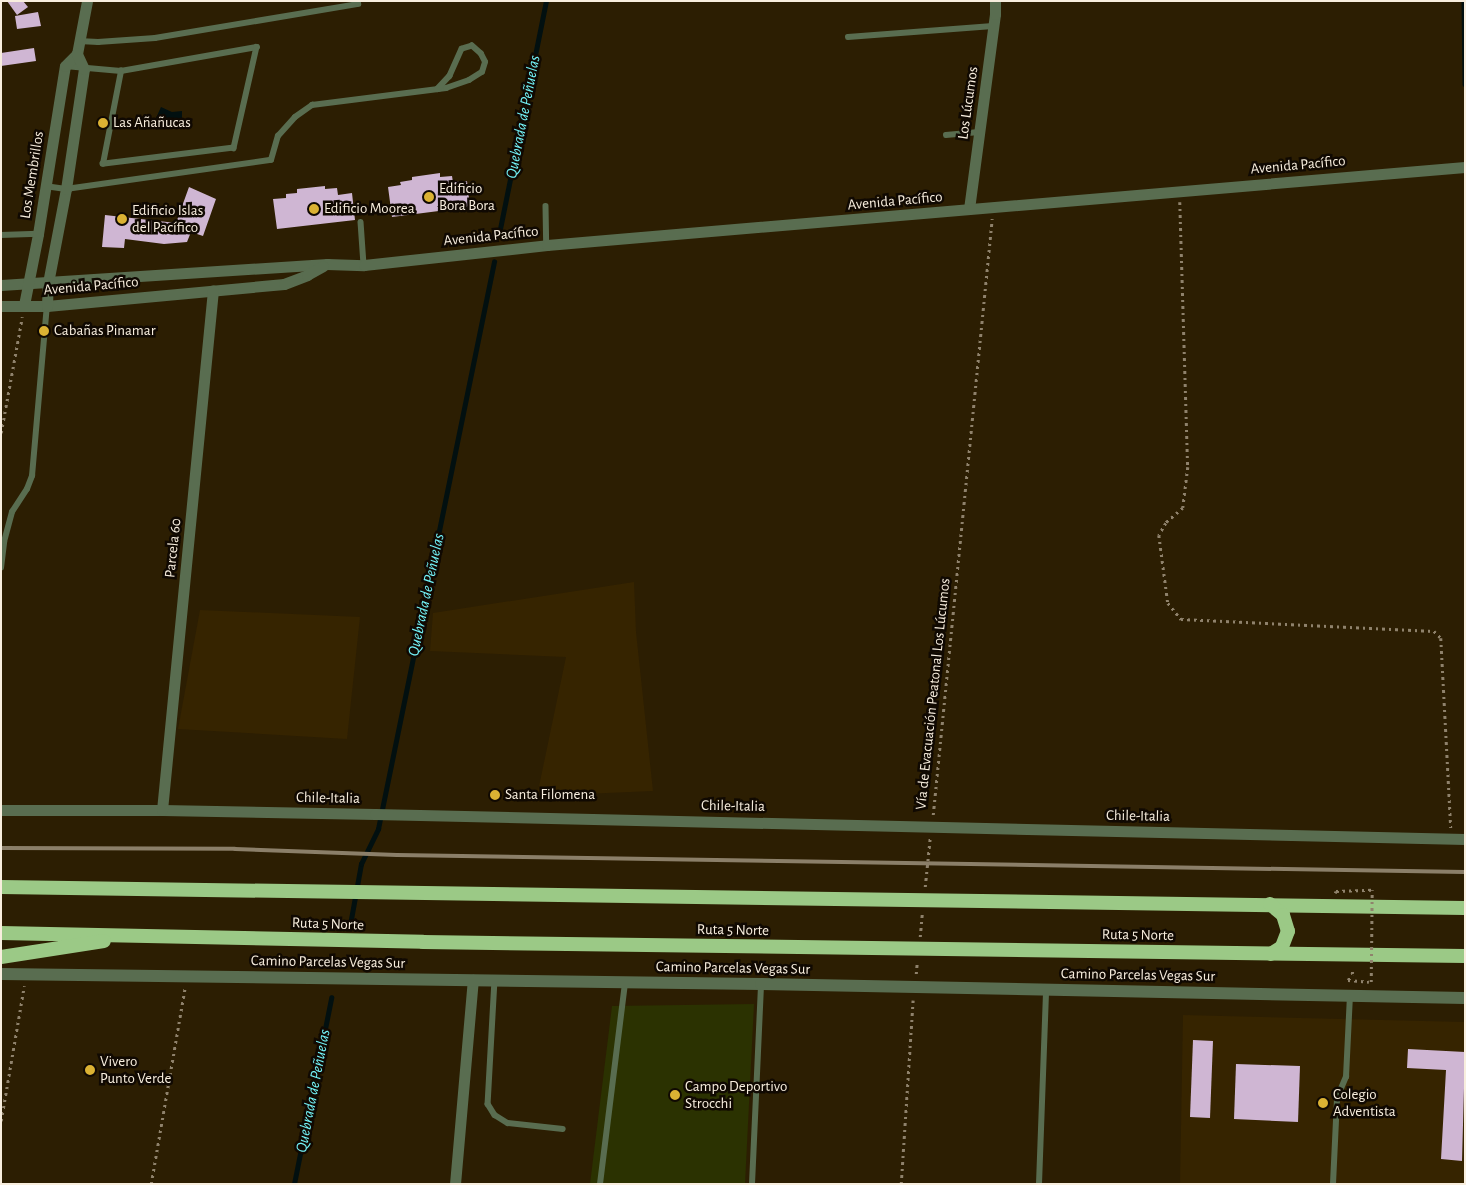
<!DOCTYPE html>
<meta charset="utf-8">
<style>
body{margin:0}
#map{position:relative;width:1466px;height:1185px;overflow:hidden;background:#2c1e02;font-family:"Alegreya Sans",sans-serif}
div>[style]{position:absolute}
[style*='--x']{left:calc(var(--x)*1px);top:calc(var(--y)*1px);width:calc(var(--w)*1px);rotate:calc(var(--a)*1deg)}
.built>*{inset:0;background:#362400}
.green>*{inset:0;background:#2b3201}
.water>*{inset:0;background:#021010}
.stream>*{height:4.5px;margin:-2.25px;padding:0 2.25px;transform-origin:2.25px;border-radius:2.25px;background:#021010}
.building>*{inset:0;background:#cfb6d3}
.path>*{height:2.5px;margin-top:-1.25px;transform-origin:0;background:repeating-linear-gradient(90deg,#8f826c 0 2.5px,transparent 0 6.5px)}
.service>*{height:5.5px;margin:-2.75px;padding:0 2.75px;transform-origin:2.75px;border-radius:2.75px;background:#596d50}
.minor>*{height:11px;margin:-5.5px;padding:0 5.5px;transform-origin:5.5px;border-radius:5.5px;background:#596d50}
.tertiary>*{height:12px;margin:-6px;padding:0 6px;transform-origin:6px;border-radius:6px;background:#596d50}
.trunk>*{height:14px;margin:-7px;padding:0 7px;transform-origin:7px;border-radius:7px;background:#9bc986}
.rail>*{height:4px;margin:-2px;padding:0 2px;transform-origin:2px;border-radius:2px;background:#8b7f69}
.path-bridge>*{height:2.5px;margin-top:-1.25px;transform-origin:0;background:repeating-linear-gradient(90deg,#8f826c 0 2.5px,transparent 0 6.5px)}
.dots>*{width:14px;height:14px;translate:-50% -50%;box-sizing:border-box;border:2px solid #100902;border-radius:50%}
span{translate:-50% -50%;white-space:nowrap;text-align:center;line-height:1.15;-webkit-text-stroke:5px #100902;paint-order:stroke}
.street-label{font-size:15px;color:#f8eede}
.poi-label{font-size:15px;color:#f8eede}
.left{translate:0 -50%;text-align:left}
.water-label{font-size:16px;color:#74f4f9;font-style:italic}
.frame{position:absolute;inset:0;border:2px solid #f8eede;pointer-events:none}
</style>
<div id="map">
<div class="built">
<i style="clip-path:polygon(634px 582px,636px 632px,653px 791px,537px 796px,566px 657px,430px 651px,433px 613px)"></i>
<i style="clip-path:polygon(200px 610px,360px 617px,347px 739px,178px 729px)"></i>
<i style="clip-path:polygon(1183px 1015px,1465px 1022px,1465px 1184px,1180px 1184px)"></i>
</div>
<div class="green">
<i style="clip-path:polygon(754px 1004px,745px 1184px,590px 1184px,612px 1006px)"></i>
</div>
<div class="water">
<i style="clip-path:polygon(161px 107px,172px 112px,182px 111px,182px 123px,170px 124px,156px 118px)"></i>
</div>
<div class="stream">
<i style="--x:1464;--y:1;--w:83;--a:89.3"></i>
<i style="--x:499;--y:234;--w:238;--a:-78.6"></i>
<i style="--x:350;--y:925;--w:62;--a:-79.8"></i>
<i style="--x:361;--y:864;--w:39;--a:-64"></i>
<i style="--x:378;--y:829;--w:579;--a:-78.44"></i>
<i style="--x:294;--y:1184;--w:190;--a:-78.7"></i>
</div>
<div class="building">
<i style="clip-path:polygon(7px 1px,23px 1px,28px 7px,17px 15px)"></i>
<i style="clip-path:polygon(38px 12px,41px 26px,17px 29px,15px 16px)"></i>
<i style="clip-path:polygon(34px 48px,36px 61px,1px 66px,1px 53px)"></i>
<i style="clip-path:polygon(440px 173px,440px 177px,452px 176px,453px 182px,467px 181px,470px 207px,392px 217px,388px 187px,401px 185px,400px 182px,412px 180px,412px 177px)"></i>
<i style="clip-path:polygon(325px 186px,325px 189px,337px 188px,338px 195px,352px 193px,355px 220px,277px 229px,273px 199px,286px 198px,286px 194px,297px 193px,297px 189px)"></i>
<i style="clip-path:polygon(189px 187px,216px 199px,203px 236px,191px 232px,187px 242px,164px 244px,125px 239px,124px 248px,102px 247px,105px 215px,176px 223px)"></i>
<i style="clip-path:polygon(1193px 1040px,1213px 1041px,1210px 1118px,1190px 1117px)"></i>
<i style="clip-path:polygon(1408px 1049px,1465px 1052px,1462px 1161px,1441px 1159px,1446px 1070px,1407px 1068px)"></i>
<i style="clip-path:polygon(1236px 1064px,1300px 1066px,1298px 1122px,1234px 1119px)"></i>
</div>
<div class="path">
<i style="--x:1180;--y:202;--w:265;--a:88.3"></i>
<i style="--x:1188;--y:467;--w:41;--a:97"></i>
<i style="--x:1183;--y:508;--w:23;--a:139"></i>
<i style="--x:1166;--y:523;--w:14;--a:120"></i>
<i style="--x:1159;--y:535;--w:69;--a:82.5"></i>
<i style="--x:1168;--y:603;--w:21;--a:51"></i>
<i style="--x:1181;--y:619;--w:253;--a:2.7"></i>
<i style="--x:1434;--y:631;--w:10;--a:45"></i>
<i style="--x:1441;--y:638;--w:190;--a:87"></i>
<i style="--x:1;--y:433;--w:118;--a:-79.7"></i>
<i style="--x:933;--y:815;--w:599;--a:-84.35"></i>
<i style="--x:925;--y:887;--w:49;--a:-84.2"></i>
<i style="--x:1335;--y:893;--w:2;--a:-63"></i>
<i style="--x:1336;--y:891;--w:36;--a:-2"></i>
<i style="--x:920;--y:937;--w:24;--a:-85"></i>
<i style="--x:916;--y:974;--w:12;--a:-85"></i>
<i style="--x:1348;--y:980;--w:7;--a:-56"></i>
<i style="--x:1352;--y:974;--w:6;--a:-81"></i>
<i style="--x:1348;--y:980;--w:21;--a:5"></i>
<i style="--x:1;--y:1121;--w:137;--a:-80.3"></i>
<i style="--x:151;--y:1184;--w:199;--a:-80.2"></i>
<i style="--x:901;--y:1184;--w:184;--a:-86.3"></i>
</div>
<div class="service">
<i style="--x:848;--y:37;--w:145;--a:-4.3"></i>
<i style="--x:79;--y:41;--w:19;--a:3"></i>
<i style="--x:98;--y:42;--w:57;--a:-4"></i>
<i style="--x:155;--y:38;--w:206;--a:-9.5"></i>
<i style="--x:358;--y:4;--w:3;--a:-90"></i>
<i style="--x:65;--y:66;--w:56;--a:5.1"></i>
<i style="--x:121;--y:71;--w:138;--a:-10"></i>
<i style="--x:257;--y:47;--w:104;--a:102.8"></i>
<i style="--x:234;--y:148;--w:132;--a:173"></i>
<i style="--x:103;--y:164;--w:95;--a:-79"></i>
<i style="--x:946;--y:135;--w:33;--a:-5"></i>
<i style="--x:45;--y:186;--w:21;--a:8"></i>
<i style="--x:66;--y:189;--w:207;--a:-8.1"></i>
<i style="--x:271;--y:160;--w:25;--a:-74"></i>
<i style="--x:278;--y:136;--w:25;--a:-48"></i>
<i style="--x:295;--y:117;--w:21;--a:-35"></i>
<i style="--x:312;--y:105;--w:127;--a:-7.2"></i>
<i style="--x:438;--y:89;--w:8;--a:-7"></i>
<i style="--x:446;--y:88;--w:24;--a:-19"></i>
<i style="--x:469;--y:80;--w:15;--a:-32"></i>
<i style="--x:482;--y:72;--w:10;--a:-73"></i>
<i style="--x:485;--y:62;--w:9;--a:-117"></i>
<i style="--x:481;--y:54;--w:12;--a:-138"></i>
<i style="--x:472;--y:46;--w:10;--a:163"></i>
<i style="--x:462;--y:49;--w:30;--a:114"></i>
<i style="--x:450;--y:76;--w:18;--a:133"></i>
<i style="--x:546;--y:206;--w:39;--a:89"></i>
<i style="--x:361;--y:222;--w:43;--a:86"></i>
<i style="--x:1;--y:235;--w:37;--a:-2"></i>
<i style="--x:1;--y:568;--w:26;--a:-83"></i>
<i style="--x:4;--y:542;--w:31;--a:-75"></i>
<i style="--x:12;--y:512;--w:27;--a:-57"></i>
<i style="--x:27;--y:489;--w:14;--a:-69"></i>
<i style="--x:32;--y:476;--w:171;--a:-85"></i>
<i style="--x:495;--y:980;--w:124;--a:93.2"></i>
<i style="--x:488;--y:1104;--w:13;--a:58"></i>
<i style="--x:495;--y:1115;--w:15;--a:32"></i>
<i style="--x:508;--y:1123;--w:55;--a:6.2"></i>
<i style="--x:600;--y:1184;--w:203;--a:-82.9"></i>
<i style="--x:752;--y:1184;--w:200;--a:-87.4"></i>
<i style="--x:1039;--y:1184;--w:194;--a:-87.9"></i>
<i style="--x:1333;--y:1184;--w:86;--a:-87.3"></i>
<i style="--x:1337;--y:1098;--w:23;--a:-67"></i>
<i style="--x:1346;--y:1077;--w:81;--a:-87.2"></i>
</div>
<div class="minor">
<i style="--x:969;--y:209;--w:197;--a:-82.4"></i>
<i style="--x:995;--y:14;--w:13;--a:-90"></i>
<i style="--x:1;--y:285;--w:327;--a:-3.7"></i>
<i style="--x:327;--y:264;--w:37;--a:2"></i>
<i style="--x:364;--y:265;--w:184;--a:-6.2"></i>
<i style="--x:547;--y:245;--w:921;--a:-4.86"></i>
<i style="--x:24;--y:305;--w:72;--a:-78.8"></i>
<i style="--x:38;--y:234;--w:170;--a:-80.9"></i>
<i style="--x:65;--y:66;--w:17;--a:-45"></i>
<i style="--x:77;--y:54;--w:54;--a:-79.3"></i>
<i style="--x:1;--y:306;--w:46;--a:0"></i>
<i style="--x:47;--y:306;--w:238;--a:-5.3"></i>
<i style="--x:284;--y:284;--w:25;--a:-21"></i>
<i style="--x:307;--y:275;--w:18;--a:-29"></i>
<i style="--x:47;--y:306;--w:23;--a:-88"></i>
<i style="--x:48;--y:283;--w:96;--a:-79.2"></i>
<i style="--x:66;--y:189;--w:121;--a:-81.5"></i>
<i style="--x:84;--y:69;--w:17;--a:-115"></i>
<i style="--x:1;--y:810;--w:161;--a:0"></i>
<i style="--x:162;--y:810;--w:213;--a:1.1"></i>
<i style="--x:375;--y:814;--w:1090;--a:1.31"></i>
<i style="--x:162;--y:810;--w:522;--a:-84.4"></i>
<i style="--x:455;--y:1184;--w:205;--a:-85"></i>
</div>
<div class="tertiary">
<i style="--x:1;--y:974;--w:760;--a:0.75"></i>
<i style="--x:761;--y:984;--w:704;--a:1.14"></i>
</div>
<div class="trunk">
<i style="--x:1;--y:887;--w:1464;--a:0.82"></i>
<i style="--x:1270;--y:904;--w:17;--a:40"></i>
<i style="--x:1283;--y:915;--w:17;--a:73"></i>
<i style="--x:1288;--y:931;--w:17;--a:111"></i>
<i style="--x:1282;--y:947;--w:13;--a:148"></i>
<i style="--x:1;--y:933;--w:422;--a:1.2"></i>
<i style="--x:423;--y:942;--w:1042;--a:0.77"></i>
<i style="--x:1;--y:957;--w:104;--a:-8.8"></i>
</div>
<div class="rail">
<i style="--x:1;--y:848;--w:234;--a:0.2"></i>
<i style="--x:235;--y:849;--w:162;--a:2.1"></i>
<i style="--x:397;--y:855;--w:1068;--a:0.91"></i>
</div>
<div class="path-bridge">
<i style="--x:1371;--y:982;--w:92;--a:-89.4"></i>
</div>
<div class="dots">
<i style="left:103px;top:123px;background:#dbb233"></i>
<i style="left:429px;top:197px;background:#dbb233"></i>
<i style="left:314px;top:209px;background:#dbb233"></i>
<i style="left:122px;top:219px;background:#dbb233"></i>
<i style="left:44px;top:331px;background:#dbb233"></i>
<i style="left:495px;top:795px;background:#dbb233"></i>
<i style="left:90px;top:1070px;background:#dbb233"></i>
<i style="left:675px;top:1095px;background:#dbb233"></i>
<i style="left:1323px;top:1103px;background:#dbb233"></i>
</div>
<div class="street-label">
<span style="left:968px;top:103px;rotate:-82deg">Los Lúcumos</span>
<span style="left:1298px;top:165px;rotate:-5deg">Avenida Pacífico</span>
<span style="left:32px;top:175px;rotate:-81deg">Los Membrillos</span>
<span style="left:895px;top:201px;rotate:-5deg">Avenida Pacífico</span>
<span style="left:491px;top:236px;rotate:-6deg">Avenida Pacífico</span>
<span style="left:91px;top:286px;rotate:-5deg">Avenida Pacífico</span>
<span style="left:173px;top:548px;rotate:-84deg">Parcela 60</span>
<span style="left:933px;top:694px;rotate:-84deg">Vía de Evacuación Peatonal Los Lúcumos</span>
<span style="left:328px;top:798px;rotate:1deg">Chile-Italia</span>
<span style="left:733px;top:806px;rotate:1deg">Chile-Italia</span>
<span style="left:1138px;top:816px;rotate:1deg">Chile-Italia</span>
<span style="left:328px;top:924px;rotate:2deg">Ruta 5 Norte</span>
<span style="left:733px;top:930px;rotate:1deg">Ruta 5 Norte</span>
<span style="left:1138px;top:935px;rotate:1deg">Ruta 5 Norte</span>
<span style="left:328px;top:962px;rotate:1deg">Camino Parcelas Vegas Sur</span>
<span style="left:733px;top:968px;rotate:1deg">Camino Parcelas Vegas Sur</span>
<span style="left:1138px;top:975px;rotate:1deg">Camino Parcelas Vegas Sur</span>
</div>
<div class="poi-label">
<span class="left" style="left:113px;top:123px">Las Añañucas</span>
<span class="left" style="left:439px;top:197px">Edificio<br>Bora Bora</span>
<span class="left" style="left:324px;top:209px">Edificio Moorea</span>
<span class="left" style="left:132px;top:219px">Edificio Islas<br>del Pacífico</span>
<span class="left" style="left:54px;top:331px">Cabañas Pinamar</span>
<span class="left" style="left:505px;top:795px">Santa Filomena</span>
<span class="left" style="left:100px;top:1070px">Vivero<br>Punto Verde</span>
<span class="left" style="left:685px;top:1095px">Campo Deportivo<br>Strocchi</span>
<span class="left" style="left:1333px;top:1103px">Colegio<br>Adventista</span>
</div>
<div class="water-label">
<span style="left:523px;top:117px;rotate:-79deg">Quebrada de Peñuelas</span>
<span style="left:426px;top:595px;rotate:-78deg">Quebrada de Peñuelas</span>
<span style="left:313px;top:1091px;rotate:-79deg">Quebrada de Peñuelas</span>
</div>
<div class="frame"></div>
</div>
